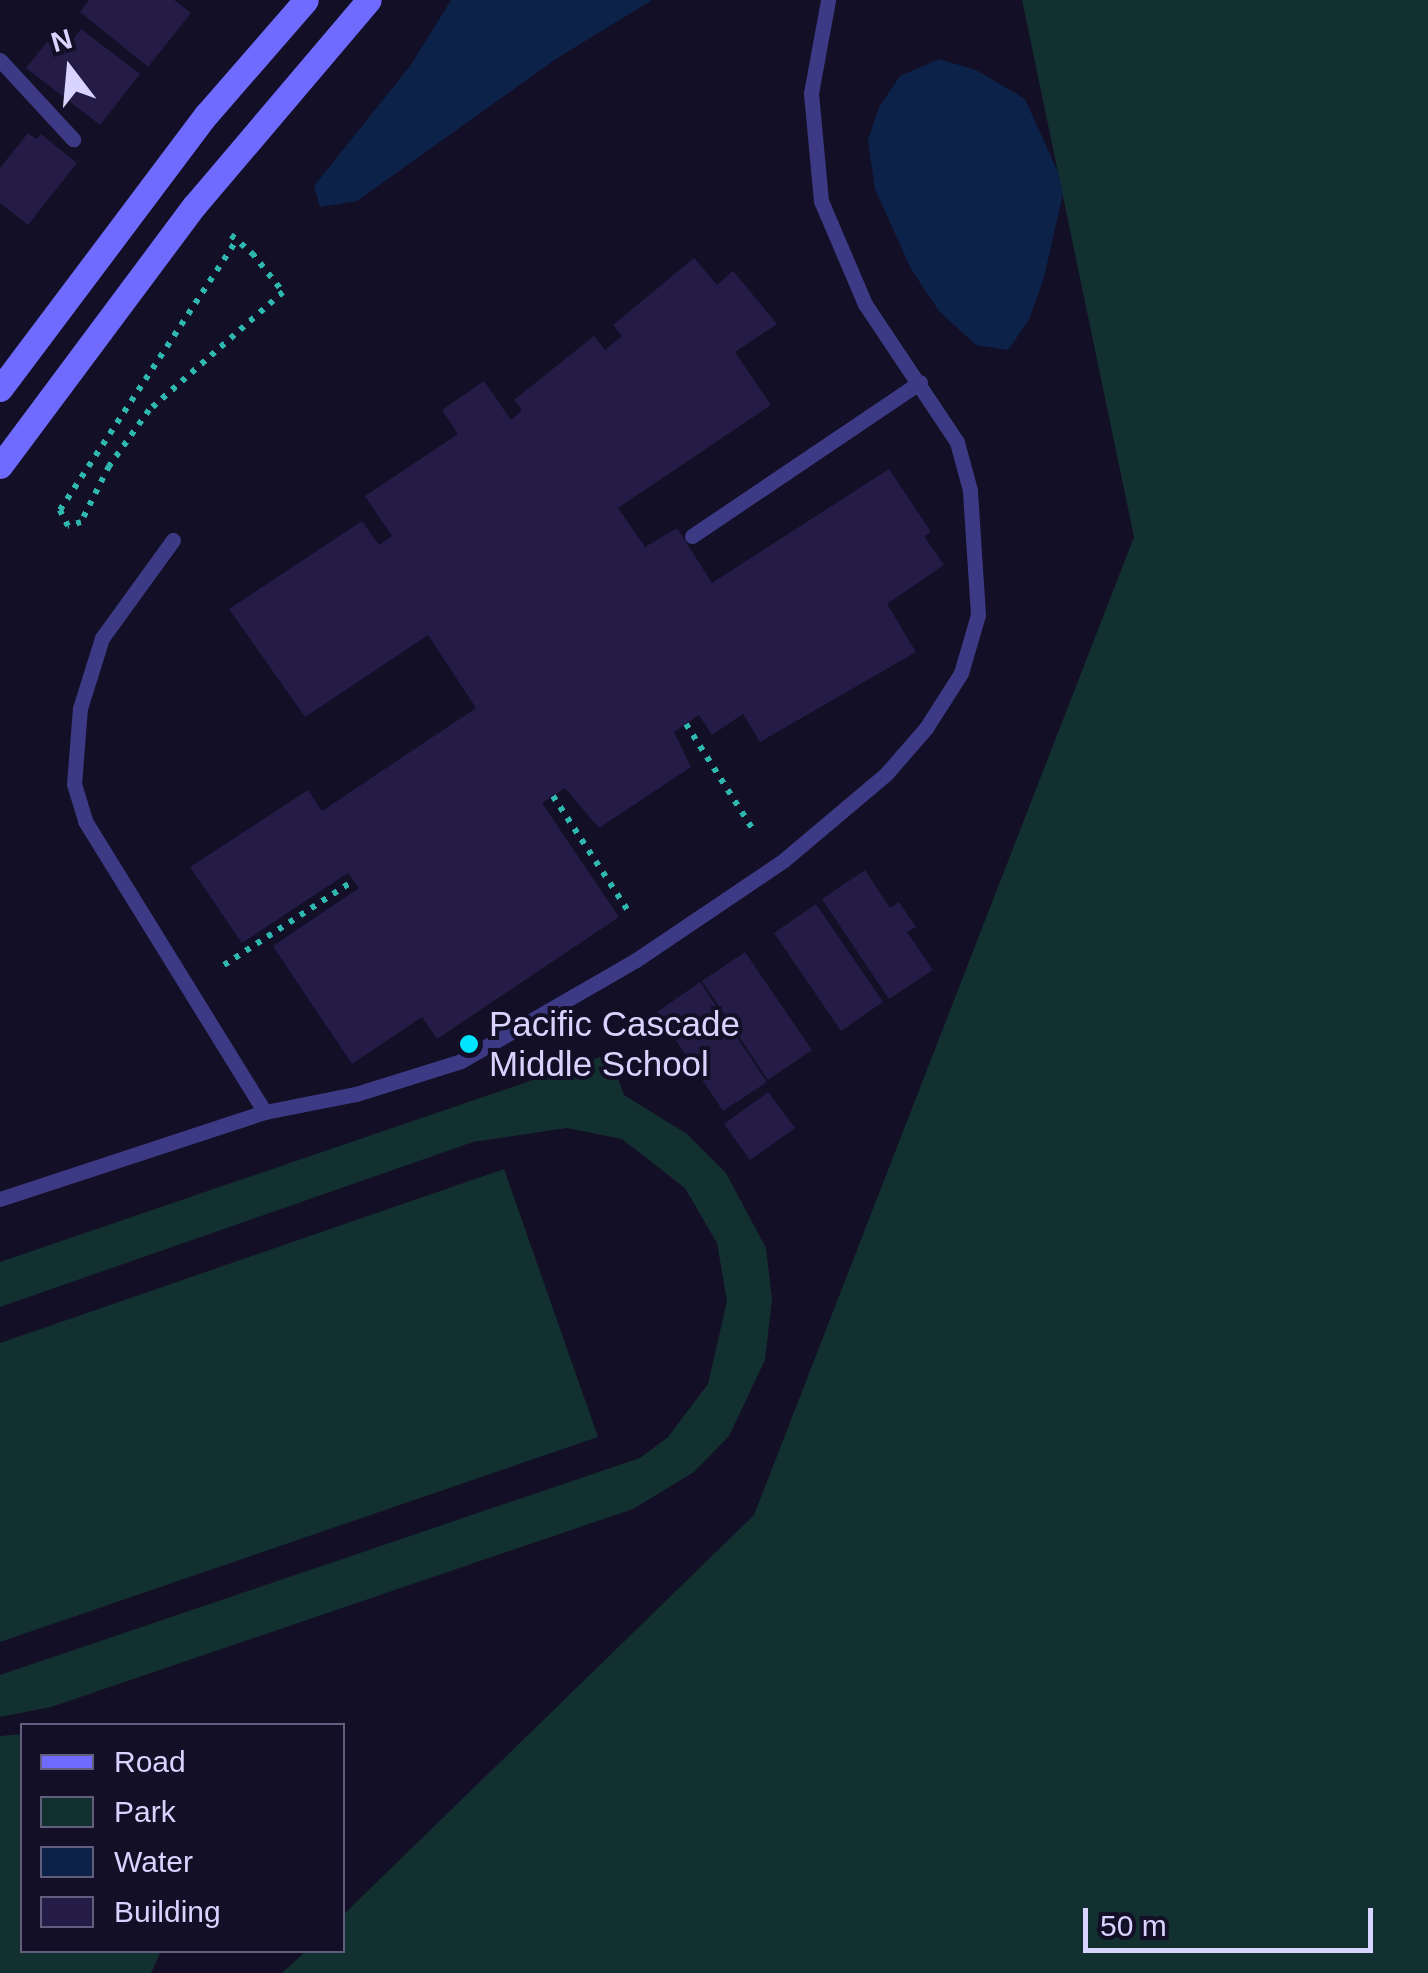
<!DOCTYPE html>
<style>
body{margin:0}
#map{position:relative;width:1428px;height:1973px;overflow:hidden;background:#130f26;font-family:Helvetica,sans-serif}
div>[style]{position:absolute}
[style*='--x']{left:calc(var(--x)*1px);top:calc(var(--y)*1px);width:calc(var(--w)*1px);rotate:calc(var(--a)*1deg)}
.green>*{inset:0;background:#12302f}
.water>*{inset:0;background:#0c2248}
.building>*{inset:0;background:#241b47}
.path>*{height:6px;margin-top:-3px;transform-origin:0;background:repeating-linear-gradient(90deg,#2fb8b0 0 5px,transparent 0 13px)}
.lane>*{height:15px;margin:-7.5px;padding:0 7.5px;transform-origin:7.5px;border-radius:7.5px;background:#3d3a85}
.secondary>*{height:25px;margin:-12.5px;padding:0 12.5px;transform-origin:12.5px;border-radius:12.5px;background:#6f6bff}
.dots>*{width:28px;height:28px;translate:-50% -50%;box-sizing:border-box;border:5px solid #130f26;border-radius:50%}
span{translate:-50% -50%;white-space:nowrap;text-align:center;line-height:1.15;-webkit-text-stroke:8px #130f26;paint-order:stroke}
.poi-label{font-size:35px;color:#d9d4ff}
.left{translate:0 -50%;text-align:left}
.legend{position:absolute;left:20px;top:1723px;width:325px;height:230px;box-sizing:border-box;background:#130f26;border:2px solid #625e7d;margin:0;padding:12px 18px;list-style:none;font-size:30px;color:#d9d4ff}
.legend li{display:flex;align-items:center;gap:20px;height:50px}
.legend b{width:50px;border:2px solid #625e7d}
.north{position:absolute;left:20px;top:20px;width:100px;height:100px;-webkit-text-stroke:8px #130f26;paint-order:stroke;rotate:344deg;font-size:28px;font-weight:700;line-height:40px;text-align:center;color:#d9d4ff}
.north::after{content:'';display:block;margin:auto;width:35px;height:45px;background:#d9d4ff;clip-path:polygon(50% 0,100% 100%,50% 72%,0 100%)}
.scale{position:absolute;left:1083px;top:1908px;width:290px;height:45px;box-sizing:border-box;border:5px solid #d9d4ff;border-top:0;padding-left:12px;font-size:30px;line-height:35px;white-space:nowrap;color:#d9d4ff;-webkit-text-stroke:8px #130f26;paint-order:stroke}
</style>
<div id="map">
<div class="green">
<i style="clip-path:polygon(1022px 0,1428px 0,1428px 1973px,282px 1973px,306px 1951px,342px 1950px,343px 1915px,754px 1515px,1134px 537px)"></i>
<i style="clip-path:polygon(609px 1054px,624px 1095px,687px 1134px,726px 1173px,766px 1248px,772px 1299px,765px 1360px,729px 1436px,694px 1472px,633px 1509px,51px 1707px,0 1717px,0 1675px,640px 1458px,668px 1437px,708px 1384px,727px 1301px,717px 1243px,685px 1188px,622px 1139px,567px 1128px,473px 1142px,0 1307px,0 1262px)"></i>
<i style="clip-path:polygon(504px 1169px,598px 1437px,0 1642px,0 1343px)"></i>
<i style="clip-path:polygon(22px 1734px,22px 1950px,161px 1951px,151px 1973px,0 1973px,0 1736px)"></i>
</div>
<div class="water">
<i style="clip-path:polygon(451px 0,652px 0,556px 59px,357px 201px,320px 207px,314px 186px,410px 66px)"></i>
<i style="clip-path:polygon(939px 59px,976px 70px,1025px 99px,1058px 172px,1063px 194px,1044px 277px,1029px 320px,1008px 350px,976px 345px,939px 311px,911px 269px,875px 189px,868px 140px,879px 107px,900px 76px)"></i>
</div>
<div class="building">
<i style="clip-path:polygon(89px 0,174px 0,191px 13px,148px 67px,80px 12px)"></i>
<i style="clip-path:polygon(81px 29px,140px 74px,100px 125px,26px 68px,47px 42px,62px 53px)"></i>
<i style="clip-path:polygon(28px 133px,36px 139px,41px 134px,77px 163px,28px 225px,0 203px,0 168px)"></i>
<i style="clip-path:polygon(694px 258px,717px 285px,733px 271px,777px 324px,735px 352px,771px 405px,618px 508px,645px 547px,677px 528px,712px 583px,889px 469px,931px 532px,924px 536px,944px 565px,887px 604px,916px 652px,760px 742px,743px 714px,712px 735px,699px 715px,674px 732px,691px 767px,599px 828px,565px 788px,542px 803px,619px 917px,437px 1039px,422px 1017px,352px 1064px,273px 946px,359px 888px,348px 873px,242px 943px,190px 867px,308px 790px,322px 811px,476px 708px,428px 635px,305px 717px,229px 609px,362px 521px,379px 545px,392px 536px,365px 496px,458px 434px,442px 410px,484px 381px,511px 420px,522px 410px,514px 400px,594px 336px,605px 350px,622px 336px,613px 325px)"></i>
<i style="clip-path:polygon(865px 870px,890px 908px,899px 902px,916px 927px,907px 932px,933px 970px,889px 999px,822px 899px)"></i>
<i style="clip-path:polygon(816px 904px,883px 1002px,841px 1031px,774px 933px)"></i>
<i style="clip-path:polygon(745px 952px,812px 1050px,768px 1080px,702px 981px)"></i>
<i style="clip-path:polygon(700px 982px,767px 1082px,723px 1111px,657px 1012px)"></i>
<i style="clip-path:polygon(768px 1092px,795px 1128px,750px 1160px,724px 1124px)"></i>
</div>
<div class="path">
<i style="--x:231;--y:235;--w:28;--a:41"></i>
<i style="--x:252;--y:253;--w:50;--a:51.5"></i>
<i style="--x:283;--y:292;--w:179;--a:138.6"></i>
<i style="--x:149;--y:410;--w:69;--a:125.5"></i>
<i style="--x:109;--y:466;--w:63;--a:116.6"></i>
<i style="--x:81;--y:522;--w:14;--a:163"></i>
<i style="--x:68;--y:526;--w:18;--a:-117"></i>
<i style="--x:60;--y:510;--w:323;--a:-56.8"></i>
<i style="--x:686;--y:724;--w:123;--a:57.6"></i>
<i style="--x:553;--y:796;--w:139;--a:56.8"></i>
<i style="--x:224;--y:965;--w:154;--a:-33.1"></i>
</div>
<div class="lane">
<i style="--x:0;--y:60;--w:108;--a:47.3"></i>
<i style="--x:692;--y:536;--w:275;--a:-34"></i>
<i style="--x:173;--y:540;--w:121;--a:125.9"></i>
<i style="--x:102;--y:638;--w:73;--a:107.4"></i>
<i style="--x:80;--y:708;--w:76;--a:94.5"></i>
<i style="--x:74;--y:784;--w:39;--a:73"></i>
<i style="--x:85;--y:821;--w:342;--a:58.3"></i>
<i style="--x:0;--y:1199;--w:279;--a:-18.2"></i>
<i style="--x:265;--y:1112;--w:93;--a:-11.2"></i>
<i style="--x:356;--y:1094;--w:110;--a:-17.4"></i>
<i style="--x:461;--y:1061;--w:202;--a:-30"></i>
<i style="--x:636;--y:960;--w:179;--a:-34"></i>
<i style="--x:784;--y:860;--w:133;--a:-40.1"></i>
<i style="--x:886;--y:774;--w:61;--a:-49"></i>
<i style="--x:926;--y:728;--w:65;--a:-57.5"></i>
<i style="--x:961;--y:673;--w:60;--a:-73.7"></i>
<i style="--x:978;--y:615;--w:125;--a:-93.7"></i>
<i style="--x:970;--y:490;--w:50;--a:-105.2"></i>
<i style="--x:957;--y:442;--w:166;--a:-123.7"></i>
<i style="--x:865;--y:304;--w:112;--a:-113.1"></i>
<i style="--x:821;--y:201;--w:108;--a:-95.3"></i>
<i style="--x:811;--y:93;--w:95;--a:-79.6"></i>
</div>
<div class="secondary">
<i style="--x:0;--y:389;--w:343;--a:-53.1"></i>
<i style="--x:206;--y:115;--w:152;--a:-49"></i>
<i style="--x:0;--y:466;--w:324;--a:-53.3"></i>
<i style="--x:194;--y:206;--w:270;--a:-49.7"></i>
</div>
<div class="dots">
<i style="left:469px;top:1044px;background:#00e5ff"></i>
</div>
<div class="poi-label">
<span class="left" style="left:489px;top:1044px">Pacific Cascade<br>Middle School</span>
</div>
<ul class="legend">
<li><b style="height:12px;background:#6f6bff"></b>Road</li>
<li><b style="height:28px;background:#12302f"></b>Park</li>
<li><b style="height:28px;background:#0c2248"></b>Water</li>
<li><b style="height:28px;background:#241b47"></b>Building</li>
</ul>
<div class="north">N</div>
<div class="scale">50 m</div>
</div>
